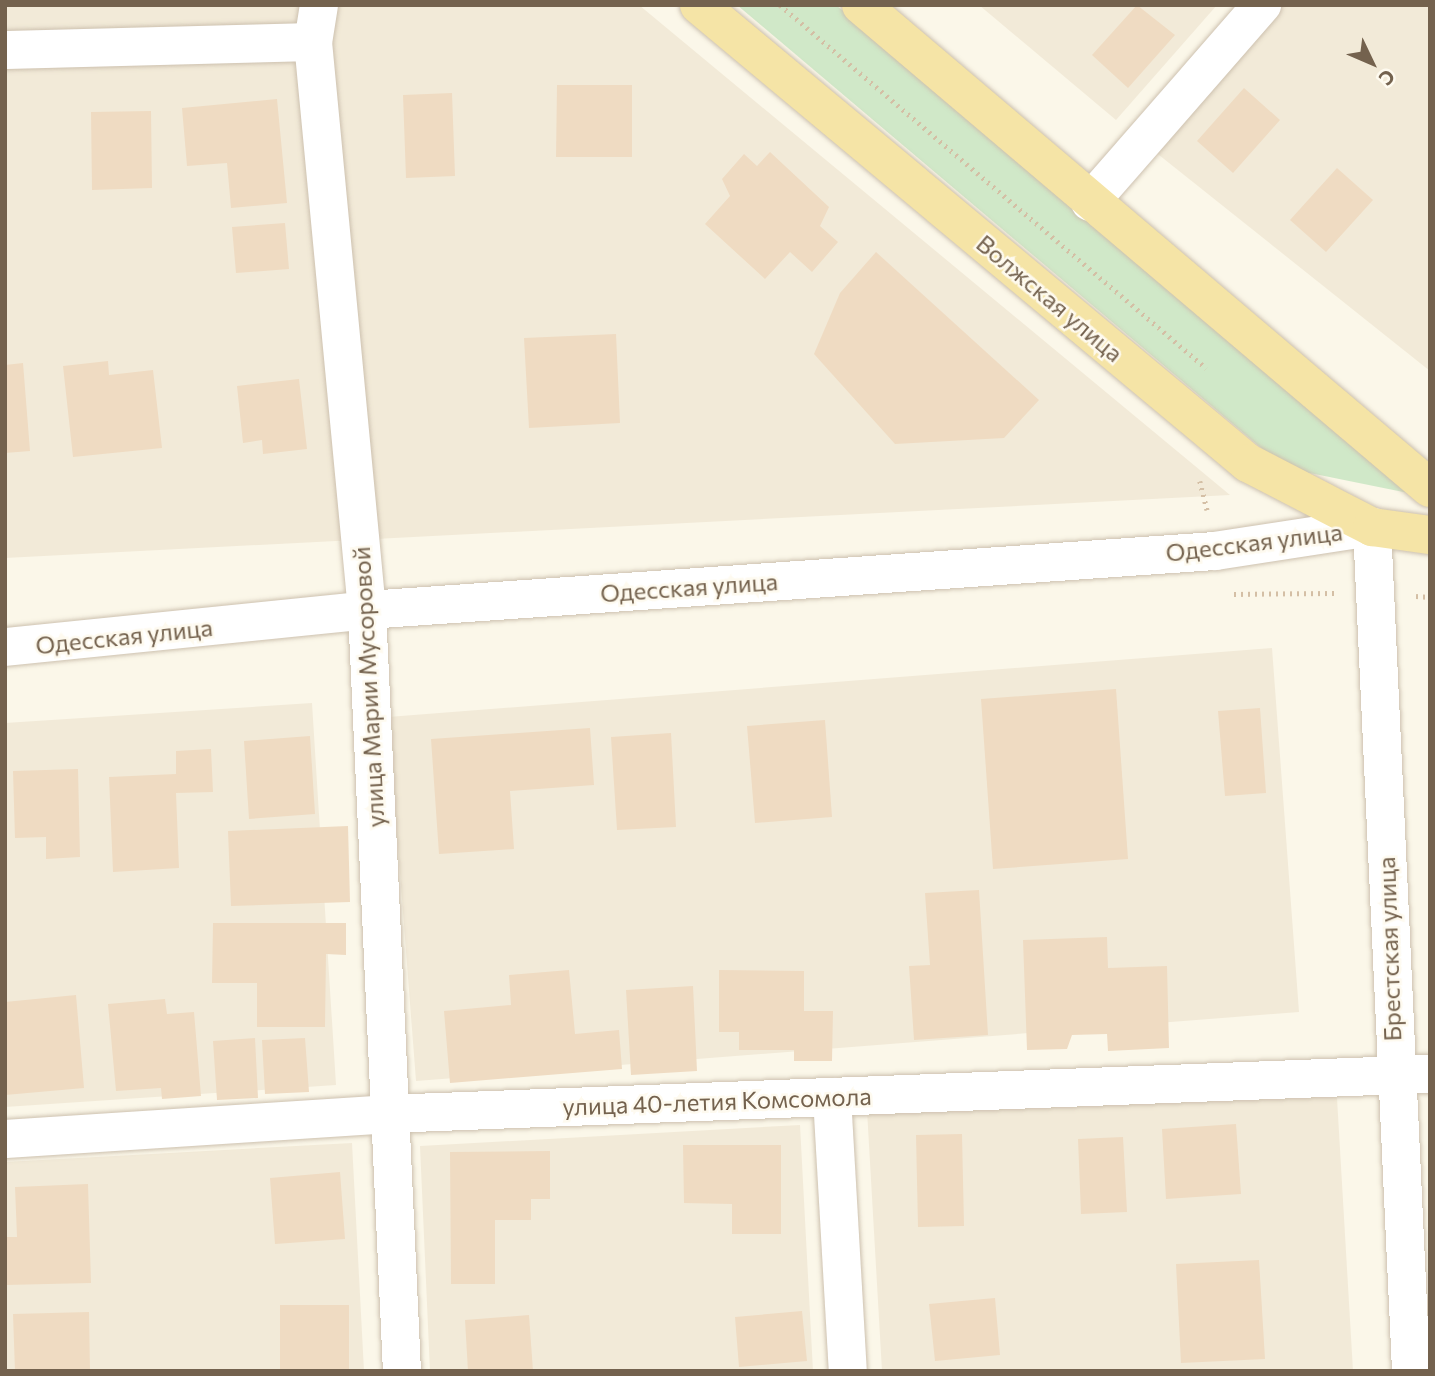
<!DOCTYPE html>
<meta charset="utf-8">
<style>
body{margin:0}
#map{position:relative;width:1435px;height:1376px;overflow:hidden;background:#fbf7e9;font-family:Commissioner,sans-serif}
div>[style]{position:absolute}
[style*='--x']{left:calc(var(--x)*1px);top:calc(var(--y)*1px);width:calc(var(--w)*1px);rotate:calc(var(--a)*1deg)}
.residential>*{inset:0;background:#f2ead8}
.green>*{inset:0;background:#d0e8c8}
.building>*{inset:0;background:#efdbc2}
.path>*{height:4.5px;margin-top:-2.25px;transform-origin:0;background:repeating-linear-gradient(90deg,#d4bfa5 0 2px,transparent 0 7px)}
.roads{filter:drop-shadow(0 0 2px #cdc1af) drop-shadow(0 0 2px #cdc1af)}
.minor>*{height:38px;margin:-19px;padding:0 19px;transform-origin:19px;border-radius:19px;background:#fff}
.major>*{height:38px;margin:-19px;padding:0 19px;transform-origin:19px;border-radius:19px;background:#f5e4a6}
span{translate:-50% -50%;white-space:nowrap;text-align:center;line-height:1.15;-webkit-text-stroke:5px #fefaef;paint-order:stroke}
.street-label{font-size:24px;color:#74624e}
.frame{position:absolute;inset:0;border:7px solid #74624e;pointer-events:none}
.north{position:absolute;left:1337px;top:28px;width:70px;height:70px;-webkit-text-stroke:5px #fefaef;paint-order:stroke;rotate:134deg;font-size:19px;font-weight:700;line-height:28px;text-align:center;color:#74624e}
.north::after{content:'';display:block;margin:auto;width:24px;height:32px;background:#74624e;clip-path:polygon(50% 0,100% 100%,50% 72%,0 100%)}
</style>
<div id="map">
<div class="residential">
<i style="clip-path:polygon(5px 5px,639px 5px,1230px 495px,5px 558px)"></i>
<i style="clip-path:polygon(979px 5px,1217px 5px,1116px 120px)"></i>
<i style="clip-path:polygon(1282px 5px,1430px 5px,1430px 371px,1154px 151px)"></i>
<i style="clip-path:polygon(1272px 648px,1299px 1012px,416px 1081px,388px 717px)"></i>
<i style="clip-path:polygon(312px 703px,336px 1085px,5px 1107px,5px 723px)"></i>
<i style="clip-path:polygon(1336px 1081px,1353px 1371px,882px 1371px,867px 1110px)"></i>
<i style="clip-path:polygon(800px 1125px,813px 1371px,430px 1371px,420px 1146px)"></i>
<i style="clip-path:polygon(352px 1143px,364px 1371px,5px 1371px,5px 1162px)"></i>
</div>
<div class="green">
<i style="clip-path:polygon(737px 5px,836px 5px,1423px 496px,1285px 468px)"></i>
</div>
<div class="building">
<i style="clip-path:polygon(1137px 5px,1175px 35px,1128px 88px,1092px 55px)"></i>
<i style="clip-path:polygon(557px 85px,632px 85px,632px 157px,556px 157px)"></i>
<i style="clip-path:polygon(1244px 88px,1280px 120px,1233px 173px,1197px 141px)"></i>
<i style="clip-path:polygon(452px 93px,455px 176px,406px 178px,403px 95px)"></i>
<i style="clip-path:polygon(277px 99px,287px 203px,231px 208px,227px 163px,187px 166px,182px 108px)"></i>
<i style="clip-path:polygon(151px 111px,152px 188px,92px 190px,91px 112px)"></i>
<i style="clip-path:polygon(770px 152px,829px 207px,820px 226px,838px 242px,812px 272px,790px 252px,765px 279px,705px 224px,730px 196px,722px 179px,744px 154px,757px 166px)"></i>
<i style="clip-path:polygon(1337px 168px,1373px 200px,1326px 252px,1290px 220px)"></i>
<i style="clip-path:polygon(285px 223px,289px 269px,236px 273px,232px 227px)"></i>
<i style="clip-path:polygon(876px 252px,1039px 400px,1004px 438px,895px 444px,814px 354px,840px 293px)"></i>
<i style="clip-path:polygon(616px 334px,620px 423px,529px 428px,524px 338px)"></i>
<i style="clip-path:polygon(108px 361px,109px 375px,153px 370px,162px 448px,73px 457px,63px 366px)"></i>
<i style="clip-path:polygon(23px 363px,30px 451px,5px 453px,5px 365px)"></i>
<i style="clip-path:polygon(299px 379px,307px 449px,263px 454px,262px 440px,243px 443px,237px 386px)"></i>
<i style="clip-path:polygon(1116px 689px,1128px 859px,993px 869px,981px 699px)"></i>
<i style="clip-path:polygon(1260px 708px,1266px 793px,1225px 796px,1218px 711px)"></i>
<i style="clip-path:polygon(825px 720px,832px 817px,755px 823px,747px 726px)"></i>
<i style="clip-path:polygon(590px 728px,594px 785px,510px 791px,514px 849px,439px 854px,431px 739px)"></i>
<i style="clip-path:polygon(671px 733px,676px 827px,617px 830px,611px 737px)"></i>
<i style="clip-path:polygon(310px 736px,315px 814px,249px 819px,244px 741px)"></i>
<i style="clip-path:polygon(211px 749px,213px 792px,176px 793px,179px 868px,113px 872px,109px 777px,176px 774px,176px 751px)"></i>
<i style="clip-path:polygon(78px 769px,80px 857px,46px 859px,46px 837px,15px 838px,13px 771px)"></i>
<i style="clip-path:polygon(348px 826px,350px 902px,231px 906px,228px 831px)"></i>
<i style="clip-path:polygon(979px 890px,988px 1035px,914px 1040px,909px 966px,930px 965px,925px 893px)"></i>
<i style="clip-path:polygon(213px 923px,346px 923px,346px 955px,326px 954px,325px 1027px,257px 1027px,257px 983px,212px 983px)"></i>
<i style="clip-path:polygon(1107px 937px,1108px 968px,1167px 966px,1169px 1048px,1108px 1051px,1107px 1034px,1072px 1035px,1067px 1049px,1027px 1050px,1023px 940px)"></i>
<i style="clip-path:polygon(569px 970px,575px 1034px,619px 1030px,622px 1069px,450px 1083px,444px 1011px,511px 1005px,509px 975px)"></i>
<i style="clip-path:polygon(719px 970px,804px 971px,804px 1011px,833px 1011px,832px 1061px,794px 1061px,794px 1050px,739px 1050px,739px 1032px,719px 1032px)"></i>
<i style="clip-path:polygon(693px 986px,697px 1071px,631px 1075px,626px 990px)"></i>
<i style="clip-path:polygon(76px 995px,84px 1088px,5px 1095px,5px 1002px)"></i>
<i style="clip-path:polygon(165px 999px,167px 1014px,194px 1012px,201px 1096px,162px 1099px,161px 1088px,116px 1091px,108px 1004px)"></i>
<i style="clip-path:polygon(255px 1038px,258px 1098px,217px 1100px,213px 1041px)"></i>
<i style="clip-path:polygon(305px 1038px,309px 1092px,265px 1094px,262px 1040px)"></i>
<i style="clip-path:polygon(1236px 1124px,1241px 1194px,1166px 1199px,1162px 1129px)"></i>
<i style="clip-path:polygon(962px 1134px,964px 1226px,918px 1227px,916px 1135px)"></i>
<i style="clip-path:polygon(1123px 1137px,1127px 1212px,1081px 1214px,1078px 1139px)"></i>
<i style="clip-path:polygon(683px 1145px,781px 1145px,781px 1234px,732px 1234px,732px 1204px,684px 1203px)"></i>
<i style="clip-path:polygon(550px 1151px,550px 1199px,531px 1199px,531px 1220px,495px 1220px,495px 1284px,451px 1284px,450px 1152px)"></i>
<i style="clip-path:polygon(340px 1172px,345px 1239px,275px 1244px,270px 1178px)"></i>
<i style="clip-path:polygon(88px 1184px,91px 1283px,5px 1285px,5px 1237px,17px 1237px,15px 1187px)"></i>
<i style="clip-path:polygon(1259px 1260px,1265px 1359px,1181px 1363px,1176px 1264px)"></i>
<i style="clip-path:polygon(995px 1298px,1000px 1355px,935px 1361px,929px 1304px)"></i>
<i style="clip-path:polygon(280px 1305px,349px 1305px,349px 1371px,280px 1371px)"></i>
<i style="clip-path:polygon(802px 1311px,807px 1361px,739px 1367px,735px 1317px)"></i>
<i style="clip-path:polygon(89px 1312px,90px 1371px,15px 1371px,13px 1314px)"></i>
<i style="clip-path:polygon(529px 1315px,533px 1371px,468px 1371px,465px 1320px)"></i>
</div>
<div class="path">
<i style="--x:780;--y:5;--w:560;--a:40.43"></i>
<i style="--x:1200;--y:481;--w:30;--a:76"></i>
<i style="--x:1234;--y:594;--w:100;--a:-0.6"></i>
<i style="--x:1416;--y:596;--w:14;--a:4"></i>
</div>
<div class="roads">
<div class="minor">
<i style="--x:319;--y:5;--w:37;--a:99"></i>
<i style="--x:313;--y:42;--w:571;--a:84.57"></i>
<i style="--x:367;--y:610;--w:762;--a:87.37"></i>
<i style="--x:5;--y:50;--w:308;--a:-1.5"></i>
<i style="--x:1090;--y:202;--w:262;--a:-48.9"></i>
<i style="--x:5;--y:647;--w:364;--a:-5.8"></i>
<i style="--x:367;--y:610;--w:850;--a:-3.98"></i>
<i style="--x:1215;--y:551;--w:159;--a:-8.7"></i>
<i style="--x:1372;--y:527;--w:845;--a:87.35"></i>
<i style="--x:832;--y:1097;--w:274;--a:86.7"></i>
<i style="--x:5;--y:1139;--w:383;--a:-3.7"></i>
<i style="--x:387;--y:1114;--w:1044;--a:-2.2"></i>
</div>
<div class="major">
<i style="--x:699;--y:5;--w:715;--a:39.84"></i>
<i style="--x:1248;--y:463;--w:140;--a:27.3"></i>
<i style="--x:1372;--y:527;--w:59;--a:7.9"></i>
<i style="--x:861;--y:5;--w:746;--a:40.33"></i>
</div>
</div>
<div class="street-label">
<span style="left:1050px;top:298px;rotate:40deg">Волжская улица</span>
<span style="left:1254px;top:542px;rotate:-7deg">Одесская улица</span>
<span style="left:689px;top:587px;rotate:-4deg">Одесская улица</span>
<span style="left:124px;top:636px;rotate:-6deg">Одесская улица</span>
<span style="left:368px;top:687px;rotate:-93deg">улица Марии Мусоровой</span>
<span style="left:1389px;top:949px;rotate:-92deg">Брестская улица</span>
<span style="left:717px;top:1101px;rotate:-2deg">улица 40-летия Комсомола</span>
</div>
<div class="frame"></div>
<div class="north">С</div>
</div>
